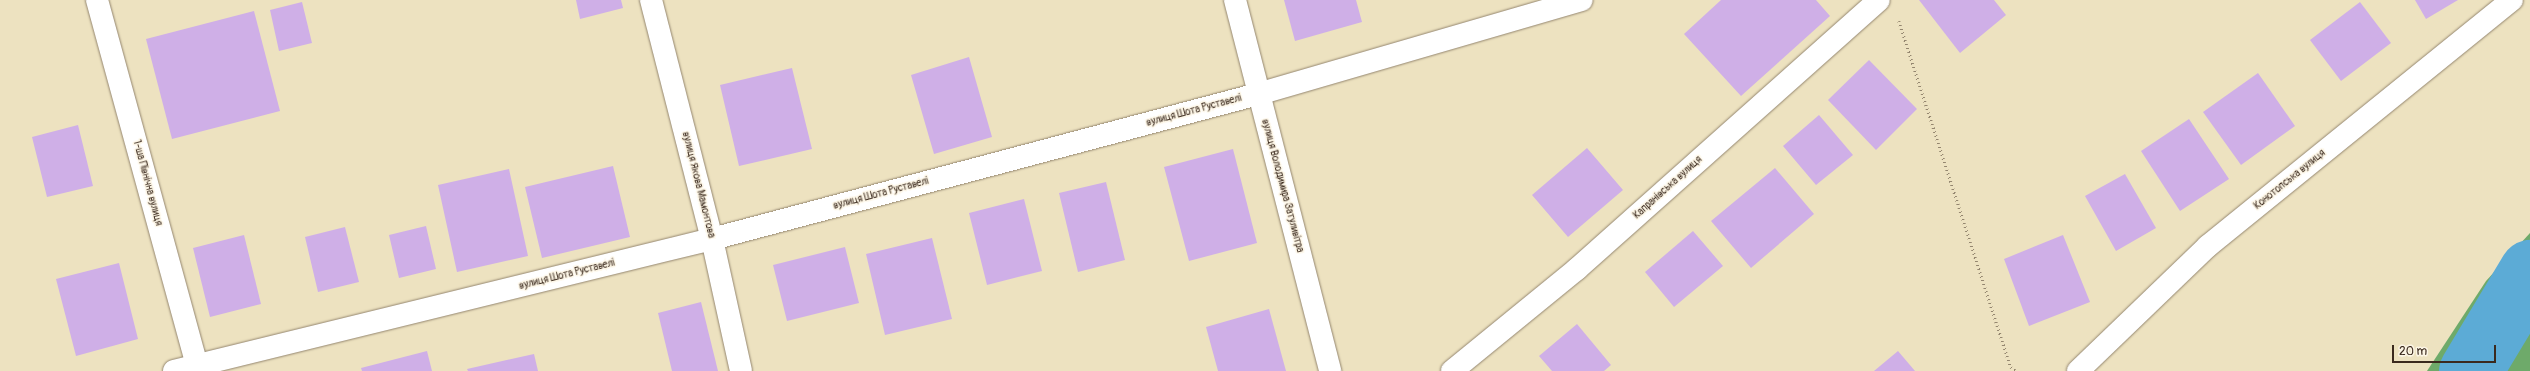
<!DOCTYPE html>
<meta charset="utf-8">
<style>
body{margin:0}
#map{position:relative;width:2530px;height:371px;overflow:hidden;background:#ede2c0;font-family:Pangolin,sans-serif}
div>[style]{position:absolute}
[style*='--x']{left:calc(var(--x)*1px);top:calc(var(--y)*1px);width:calc(var(--w)*1px);rotate:calc(var(--a)*1deg)}
.forest>*{inset:0;background:#6eaa6a}
.river>*{height:63px;margin:-31.5px;padding:0 31.5px;transform-origin:31.5px;border-radius:31.5px;background:#5cabd6}
.building>*{inset:0;background:#cfafe7}
.path>*{height:2.5px;margin-top:-1.25px;transform-origin:0;background:repeating-linear-gradient(90deg,#94866f 0 1px,transparent 0 4px)}
.roads{filter:drop-shadow(0 0 1px #94866f) drop-shadow(0 0 1px #94866f)}
.minor>*{height:22px;margin:-11px;padding:0 11px;transform-origin:11px;border-radius:11px;background:#fff}
span{translate:-50% -50%;white-space:nowrap;text-align:center;line-height:1.15;-webkit-text-stroke:3px #fcf5e5;paint-order:stroke}
.street-label{font-size:10px;color:#3b2a1e}
.scale{position:absolute;left:2392px;top:345px;width:104px;height:18px;box-sizing:border-box;border:2px solid #3b2a1e;border-top:0;padding-left:5px;font-size:12px;line-height:14px;white-space:nowrap;color:#3b2a1e;-webkit-text-stroke:3px #fcf5e5;paint-order:stroke}
</style>
<div id="map">
<div class="forest">
<i style="clip-path:polygon(2530px 233px,2530px 371px,2427px 371px,2486px 281px)"></i>
</div>
<div class="river">
<i style="--x:2470;--y:371;--w:117;--a:-59"></i>
</div>
<div class="building">
<i style="clip-path:polygon(576px 0,621px 0,623px 8px,580px 19px)"></i>
<i style="clip-path:polygon(1284px 0,1356px 0,1362px 22px,1295px 41px)"></i>
<i style="clip-path:polygon(1721px 0,1816px 0,1830px 16px,1741px 96px,1684px 34px)"></i>
<i style="clip-path:polygon(1919px 0,1994px 0,2006px 15px,1960px 53px)"></i>
<i style="clip-path:polygon(2415px 0,2458px 0,2426px 19px)"></i>
<i style="clip-path:polygon(302px 2px,312px 43px,279px 51px,270px 10px)"></i>
<i style="clip-path:polygon(2360px 2px,2391px 43px,2341px 81px,2310px 40px)"></i>
<i style="clip-path:polygon(254px 11px,280px 111px,172px 139px,146px 39px)"></i>
<i style="clip-path:polygon(969px 57px,992px 137px,934px 154px,911px 75px)"></i>
<i style="clip-path:polygon(1869px 60px,1917px 109px,1876px 150px,1828px 100px)"></i>
<i style="clip-path:polygon(792px 68px,812px 149px,739px 166px,720px 85px)"></i>
<i style="clip-path:polygon(2258px 73px,2295px 126px,2241px 165px,2203px 112px)"></i>
<i style="clip-path:polygon(1819px 115px,1853px 155px,1816px 185px,1783px 146px)"></i>
<i style="clip-path:polygon(2189px 119px,2229px 179px,2180px 211px,2141px 151px)"></i>
<i style="clip-path:polygon(78px 125px,93px 186px,47px 197px,32px 137px)"></i>
<i style="clip-path:polygon(1587px 148px,1623px 190px,1568px 237px,1532px 195px)"></i>
<i style="clip-path:polygon(1233px 149px,1257px 243px,1189px 261px,1164px 167px)"></i>
<i style="clip-path:polygon(613px 166px,630px 237px,542px 258px,525px 187px)"></i>
<i style="clip-path:polygon(1775px 168px,1814px 214px,1751px 268px,1711px 221px)"></i>
<i style="clip-path:polygon(509px 169px,528px 256px,457px 272px,438px 185px)"></i>
<i style="clip-path:polygon(2125px 174px,2156px 228px,2116px 251px,2085px 196px)"></i>
<i style="clip-path:polygon(1106px 182px,1125px 260px,1078px 272px,1059px 193px)"></i>
<i style="clip-path:polygon(1024px 199px,1042px 271px,987px 285px,969px 213px)"></i>
<i style="clip-path:polygon(426px 226px,436px 269px,399px 278px,389px 235px)"></i>
<i style="clip-path:polygon(345px 227px,359px 282px,318px 292px,305px 237px)"></i>
<i style="clip-path:polygon(1693px 231px,1723px 266px,1674px 307px,1645px 272px)"></i>
<i style="clip-path:polygon(244px 235px,261px 304px,210px 317px,193px 248px)"></i>
<i style="clip-path:polygon(2063px 235px,2090px 302px,2029px 326px,2004px 259px)"></i>
<i style="clip-path:polygon(932px 238px,952px 319px,885px 335px,866px 254px)"></i>
<i style="clip-path:polygon(845px 247px,859px 303px,787px 321px,773px 265px)"></i>
<i style="clip-path:polygon(119px 263px,138px 339px,76px 356px,56px 279px)"></i>
<i style="clip-path:polygon(701px 302px,718px 371px,672px 371px,658px 313px)"></i>
<i style="clip-path:polygon(1269px 309px,1286px 371px,1218px 371px,1206px 327px)"></i>
<i style="clip-path:polygon(1577px 324px,1611px 365px,1604px 371px,1552px 371px,1539px 356px)"></i>
<i style="clip-path:polygon(427px 351px,432px 371px,362px 371px,361px 368px)"></i>
<i style="clip-path:polygon(1898px 351px,1915px 371px,1874px 371px)"></i>
<i style="clip-path:polygon(534px 354px,538px 371px,468px 371px,467px 369px)"></i>
</div>
<div class="path">
<i style="--x:1899;--y:21;--w:364;--a:72.1"></i>
<i style="--x:2011;--y:367;--w:6;--a:39"></i>
</div>
<div class="roads">
<div class="minor">
<i style="--x:97;--y:0;--w:379;--a:74.7"></i>
<i style="--x:651;--y:0;--w:247;--a:75.7"></i>
<i style="--x:712;--y:239;--w:135;--a:77.6"></i>
<i style="--x:1235;--y:0;--w:383;--a:75.6"></i>
<i style="--x:174;--y:371;--w:554;--a:-13.79"></i>
<i style="--x:712;--y:239;--w:565;--a:-14.87"></i>
<i style="--x:1258;--y:94;--w:337;--a:-16.2"></i>
<i style="--x:1452;--y:371;--w:161;--a:-39.2"></i>
<i style="--x:1577;--y:269;--w:404;--a:-41.7"></i>
<i style="--x:2078;--y:371;--w:180;--a:-43.9"></i>
<i style="--x:2208;--y:246;--w:391;--a:-39"></i>
</div>
</div>
<div class="street-label">
<span style="left:1194px;top:111px;rotate:-15deg">вулиця Шота Руставелі</span>
<span style="left:2290px;top:180px;rotate:-39deg">Конотопська вулиця</span>
<span style="left:147px;top:183px;rotate:75deg">1-ша Північна вулиця</span>
<span style="left:698px;top:185px;rotate:76deg">вулиця Якова Мамонтова</span>
<span style="left:1282px;top:186px;rotate:75deg">вулиця Володимира Затуливітра</span>
<span style="left:1668px;top:188px;rotate:-42deg">Капранівська вулиця</span>
<span style="left:881px;top:194px;rotate:-15deg">вулиця Шота Руставелі</span>
<span style="left:567px;top:275px;rotate:-14deg">вулиця Шота Руставелі</span>
</div>
<div class="scale">20 m</div>
</div>
